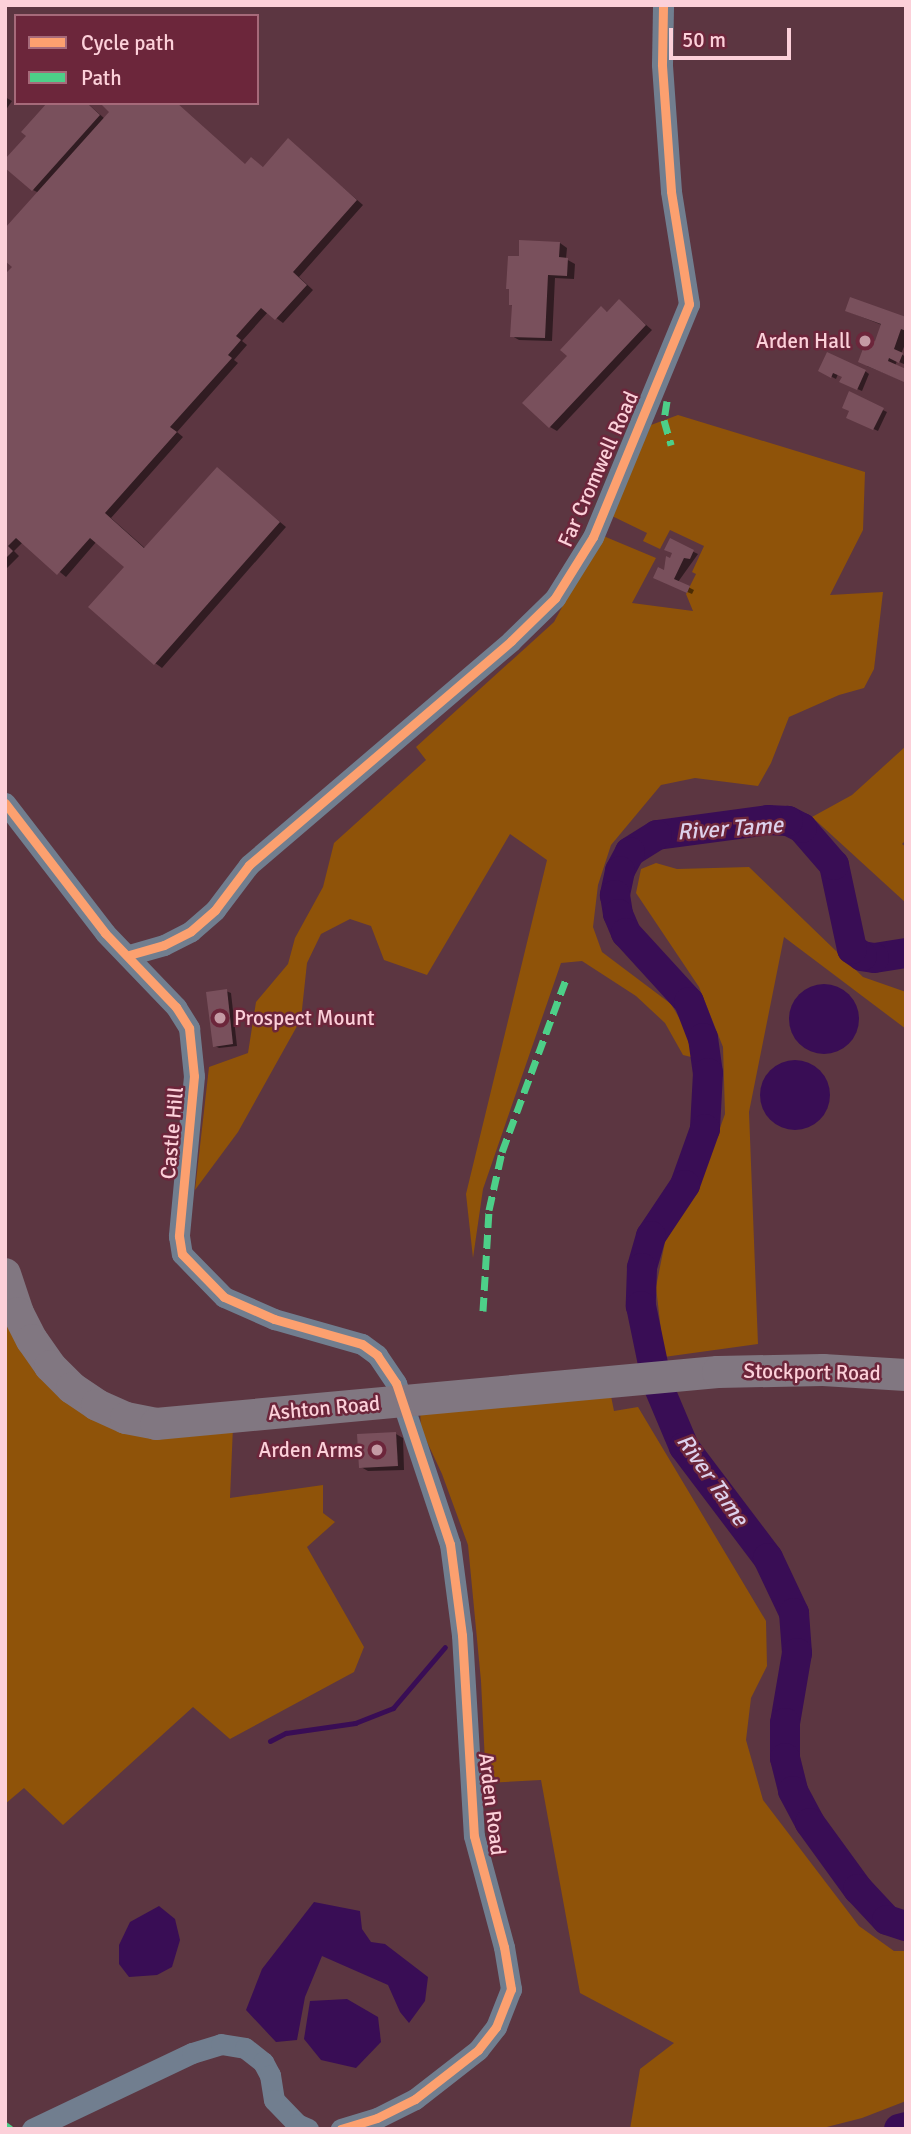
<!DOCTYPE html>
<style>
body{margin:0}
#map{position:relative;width:911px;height:2134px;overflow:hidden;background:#5c3641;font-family:Signika,sans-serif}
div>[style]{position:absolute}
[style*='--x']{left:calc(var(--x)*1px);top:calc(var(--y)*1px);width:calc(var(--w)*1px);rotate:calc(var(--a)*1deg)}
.green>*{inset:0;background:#8f5309}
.water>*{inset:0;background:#390d55}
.round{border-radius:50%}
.shadow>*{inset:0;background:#0007}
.stream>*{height:5px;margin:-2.5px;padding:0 2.5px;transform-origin:2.5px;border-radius:2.5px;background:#390d55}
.river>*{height:30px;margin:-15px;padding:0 15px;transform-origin:15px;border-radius:15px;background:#390d55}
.building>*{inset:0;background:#79505c}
.minor>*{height:21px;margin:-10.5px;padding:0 10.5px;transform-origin:10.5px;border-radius:10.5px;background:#717e8f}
.highway>*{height:32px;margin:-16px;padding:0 16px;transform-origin:16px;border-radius:16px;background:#817781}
.quiet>*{height:7px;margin-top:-3.5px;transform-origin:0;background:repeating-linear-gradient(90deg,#4dcf88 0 14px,transparent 0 21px)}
.cycleway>*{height:9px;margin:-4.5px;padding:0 4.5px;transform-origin:4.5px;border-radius:4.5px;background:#fca06f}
.dots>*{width:19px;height:19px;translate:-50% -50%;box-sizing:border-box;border:4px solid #6c263b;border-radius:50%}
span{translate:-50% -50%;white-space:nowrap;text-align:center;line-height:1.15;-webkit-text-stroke:5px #6c263b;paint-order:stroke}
.poi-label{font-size:21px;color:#fcd0d9}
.right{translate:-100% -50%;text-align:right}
.left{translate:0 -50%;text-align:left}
.street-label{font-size:21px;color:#fcd0d9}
.water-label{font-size:23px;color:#ddd1ec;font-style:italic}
.frame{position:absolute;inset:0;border:7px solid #fcd0d9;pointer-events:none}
.legend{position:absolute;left:14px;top:14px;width:245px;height:91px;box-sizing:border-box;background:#6c263b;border:2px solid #a66a7a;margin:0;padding:9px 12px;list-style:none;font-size:21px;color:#fcd0d9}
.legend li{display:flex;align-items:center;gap:14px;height:35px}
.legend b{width:35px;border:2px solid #a66a7a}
.scale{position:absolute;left:669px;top:28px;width:122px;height:32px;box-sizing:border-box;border:4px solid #fcd0d9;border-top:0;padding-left:9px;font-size:21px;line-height:24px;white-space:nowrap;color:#fcd0d9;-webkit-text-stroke:5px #6c263b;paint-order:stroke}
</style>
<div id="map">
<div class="green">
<i style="clip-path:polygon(678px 415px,865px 472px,863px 530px,830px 595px,883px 592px,874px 669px,864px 688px,839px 695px,789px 717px,771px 763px,758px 786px,695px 778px,661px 785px,611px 845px,598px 885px,593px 927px,602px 952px,671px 1004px,691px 1038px,695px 1058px,683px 1055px,665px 1023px,636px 996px,582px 961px,561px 963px,483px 1189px,473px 1258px,466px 1194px,547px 860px,510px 834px,427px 975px,384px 960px,371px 926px,350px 919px,321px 934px,307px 963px,301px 1019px,238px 1132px,195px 1190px,209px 1067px,248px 1053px,256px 1002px,288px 964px,295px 938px,323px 887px,334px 843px,426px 760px,416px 747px,554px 622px,601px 535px,656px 558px,632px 603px,693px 611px,686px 594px,696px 574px,692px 572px,704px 546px,670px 530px,660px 549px,643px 541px,647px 533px,612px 516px,651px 425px)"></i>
<i style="clip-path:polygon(906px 746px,906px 840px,902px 844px,906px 847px,906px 903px,812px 817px,852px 795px)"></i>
<i style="clip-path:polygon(656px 863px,677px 869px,749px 867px,863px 977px,906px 992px,906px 1029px,784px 937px,749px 1112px,758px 1344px,664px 1357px,656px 1287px,665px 1242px,700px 1183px,725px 1114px,723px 1047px,699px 987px,636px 893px,641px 869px)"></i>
<i style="clip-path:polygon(5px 1315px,69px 1398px,233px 1426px,230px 1498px,323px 1485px,323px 1513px,335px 1522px,307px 1547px,364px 1647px,354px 1672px,230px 1739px,193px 1707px,63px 1825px,24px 1788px,5px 1804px)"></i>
<i style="clip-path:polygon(611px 1396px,614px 1411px,638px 1407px,766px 1621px,767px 1666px,751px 1698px,746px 1740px,763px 1800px,859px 1926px,894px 1951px,906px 1951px,906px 2101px,862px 2118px,819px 2129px,630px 2129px,640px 2069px,674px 2043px,580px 1993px,541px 1780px,486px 1783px,481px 1681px,468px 1545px,442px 1474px,421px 1429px,420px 1410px)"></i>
</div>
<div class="water">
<i class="round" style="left:789px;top:984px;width:70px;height:70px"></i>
<i class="round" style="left:760px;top:1060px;width:70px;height:70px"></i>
<i style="clip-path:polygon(314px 1902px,360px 1911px,362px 1929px,371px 1942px,385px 1944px,428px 1977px,425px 2001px,409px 2023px,400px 2012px,388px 1985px,322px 1956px,305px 1997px,297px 2040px,276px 2042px,246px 2010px,262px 1969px)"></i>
<i style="clip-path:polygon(159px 1906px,175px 1919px,180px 1940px,172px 1967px,157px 1975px,129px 1977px,119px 1964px,119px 1945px,130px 1922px)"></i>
<i style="clip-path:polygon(347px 1999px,378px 2017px,381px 2042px,356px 2068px,321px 2060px,304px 2039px,310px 2001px)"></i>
</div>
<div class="shadow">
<i style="clip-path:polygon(5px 97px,12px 101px,5px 111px)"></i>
<i style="clip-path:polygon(87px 103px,105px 119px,246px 165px,252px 159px,264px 168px,289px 141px,363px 205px,299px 277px,313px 290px,283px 323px,268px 312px,242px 341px,247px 345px,234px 360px,238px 363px,177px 432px,183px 437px,111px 518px,146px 549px,217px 469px,286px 527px,162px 668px,155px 663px,126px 567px,97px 541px,66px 577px,23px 542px,14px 551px,19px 556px,5px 570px,5px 277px,14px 267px,39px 193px,33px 190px)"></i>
<i style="clip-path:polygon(560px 243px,567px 248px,566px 259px,575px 264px,574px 279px,555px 278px,552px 341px,519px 340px,512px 336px,513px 306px,510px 304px,520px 258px)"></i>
<i style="clip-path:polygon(619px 301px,652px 330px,557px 431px,550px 427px,569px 356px,601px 309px,609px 313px)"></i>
<i style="clip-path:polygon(847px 311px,906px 319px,906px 342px,901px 354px,906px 357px,906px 365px,897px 361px,895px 366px,906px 370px,906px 382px,867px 366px,882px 325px)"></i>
<i style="clip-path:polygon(820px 371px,865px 371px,869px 374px,862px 391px,846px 384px,844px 376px,838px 374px,836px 379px)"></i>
<i style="clip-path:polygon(850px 394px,887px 412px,878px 431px,848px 417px,851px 411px)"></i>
<i style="clip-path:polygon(671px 541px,698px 554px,678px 582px,694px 590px,692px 594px,659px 580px,674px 553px)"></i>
<i style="clip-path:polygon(226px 991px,231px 993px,237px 1046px,219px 1048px,215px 1046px)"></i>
<i style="clip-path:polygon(396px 1434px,403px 1438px,404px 1470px,368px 1471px,361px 1467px)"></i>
</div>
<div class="stream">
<i style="--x:270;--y:1741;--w:18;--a:-27"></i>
<i style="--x:286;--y:1733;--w:70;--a:-8.2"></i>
<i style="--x:355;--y:1723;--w:41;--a:-21.5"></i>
<i style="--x:393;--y:1708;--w:80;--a:-49.6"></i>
</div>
<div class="river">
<i style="--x:906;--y:953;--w:32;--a:171"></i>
<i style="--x:874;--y:958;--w:12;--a:-171"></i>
<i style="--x:862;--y:956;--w:12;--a:-145"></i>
<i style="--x:852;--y:949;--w:86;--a:-102.1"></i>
<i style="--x:834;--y:865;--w:49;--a:-130.9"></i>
<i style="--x:802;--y:828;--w:16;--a:-153"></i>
<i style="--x:788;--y:821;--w:20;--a:-177"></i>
<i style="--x:768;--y:820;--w:112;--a:172.3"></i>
<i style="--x:657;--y:835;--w:32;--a:148"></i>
<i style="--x:630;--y:852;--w:21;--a:118"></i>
<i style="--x:620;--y:871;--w:25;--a:102"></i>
<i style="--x:615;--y:895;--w:19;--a:81"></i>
<i style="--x:618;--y:914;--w:21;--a:67"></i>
<i style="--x:626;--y:933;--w:93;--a:47.6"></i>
<i style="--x:689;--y:1002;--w:39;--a:69"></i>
<i style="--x:703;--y:1038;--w:35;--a:82"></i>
<i style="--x:708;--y:1073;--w:56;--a:93.1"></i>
<i style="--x:705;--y:1129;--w:59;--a:109.7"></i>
<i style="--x:685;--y:1185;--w:61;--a:123.7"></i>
<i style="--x:651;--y:1236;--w:33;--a:106"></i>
<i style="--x:642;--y:1268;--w:38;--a:92"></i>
<i style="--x:641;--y:1306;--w:79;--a:78.3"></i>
<i style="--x:657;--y:1383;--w:69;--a:67.1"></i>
<i style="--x:684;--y:1447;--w:139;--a:52.9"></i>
<i style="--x:768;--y:1558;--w:61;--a:64.7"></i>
<i style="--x:794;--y:1613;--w:40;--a:85.7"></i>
<i style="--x:797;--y:1653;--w:71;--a:99.7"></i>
<i style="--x:785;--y:1723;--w:35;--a:90"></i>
<i style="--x:785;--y:1758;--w:34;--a:76"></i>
<i style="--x:793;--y:1791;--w:36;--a:62"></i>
<i style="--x:810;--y:1823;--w:82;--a:54"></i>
<i style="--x:858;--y:1889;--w:42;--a:46.9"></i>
<i style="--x:887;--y:1920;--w:20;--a:18"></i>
<i style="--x:899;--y:2129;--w:7;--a:-16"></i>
</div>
<div class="building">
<i style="clip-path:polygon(47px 103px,87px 103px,100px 115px,32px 191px,5px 168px,5px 159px,26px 136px,21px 132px)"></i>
<i style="clip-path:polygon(100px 103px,177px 103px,245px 164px,251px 157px,263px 167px,288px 138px,357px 200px,293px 272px,307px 285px,275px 320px,261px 308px,236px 336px,241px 340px,228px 355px,232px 358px,170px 427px,177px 432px,105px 513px,144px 548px,217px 467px,280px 522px,154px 665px,88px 607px,124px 567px,90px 538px,57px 575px,16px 538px,8px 546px,13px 551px,5px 559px,5px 274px,12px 267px,5px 261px,5px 228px,109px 112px)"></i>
<i style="clip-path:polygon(519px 240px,560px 242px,559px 257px,568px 258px,567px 276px,548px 275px,545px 338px,510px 337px,512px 305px,509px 305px,509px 289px,506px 289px,508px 256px,519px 256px)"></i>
<i style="clip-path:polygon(850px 297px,906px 317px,906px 331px,901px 329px,894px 349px,903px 353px,899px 363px,889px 358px,888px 361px,906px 369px,904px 382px,858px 362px,867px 338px,875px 341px,881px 324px,845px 311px)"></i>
<i style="clip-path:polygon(619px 299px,646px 325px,549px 428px,522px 403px,567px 356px,560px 350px,601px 306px,607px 312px)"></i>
<i style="clip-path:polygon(827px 352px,866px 370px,857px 390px,839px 382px,842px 377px,833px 373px,831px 378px,818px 371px)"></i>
<i style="clip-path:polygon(849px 391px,884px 408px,873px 430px,846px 418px,849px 411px,842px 408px)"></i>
<i style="clip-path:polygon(670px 538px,694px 550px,690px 559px,684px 558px,674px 579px,690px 586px,687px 593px,653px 578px,658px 567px,664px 570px,666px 556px,670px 558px,672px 553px,664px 550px)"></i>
<i style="clip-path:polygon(227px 989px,233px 1044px,213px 1047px,206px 992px)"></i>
<i style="clip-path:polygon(396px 1432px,398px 1466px,359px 1468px,357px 1434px)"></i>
</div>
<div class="minor">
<i style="--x:5;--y:803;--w:164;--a:52.4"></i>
<i style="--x:105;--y:933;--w:103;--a:46.2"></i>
<i style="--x:176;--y:1007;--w:25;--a:58"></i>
<i style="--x:189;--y:1028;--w:48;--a:84.1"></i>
<i style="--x:194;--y:1076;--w:161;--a:95.4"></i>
<i style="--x:179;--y:1236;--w:18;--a:81"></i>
<i style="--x:182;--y:1254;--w:60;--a:45.7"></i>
<i style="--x:224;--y:1297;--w:55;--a:23.7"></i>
<i style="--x:274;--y:1319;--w:91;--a:15.9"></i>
<i style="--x:362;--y:1344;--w:19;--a:36"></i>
<i style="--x:377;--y:1355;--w:34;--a:56"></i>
<i style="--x:396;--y:1383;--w:170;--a:71.5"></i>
<i style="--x:450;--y:1544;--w:92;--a:82.5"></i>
<i style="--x:462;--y:1635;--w:201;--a:86.6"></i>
<i style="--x:474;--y:1836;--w:115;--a:74.9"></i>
<i style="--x:504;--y:1947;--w:43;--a:80.5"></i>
<i style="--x:511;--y:1989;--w:41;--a:111.5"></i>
<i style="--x:496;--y:2027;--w:29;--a:128"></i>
<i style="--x:478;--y:2050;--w:80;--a:142.1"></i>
<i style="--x:415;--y:2099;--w:42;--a:153.4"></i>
<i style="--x:377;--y:2118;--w:38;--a:163"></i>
<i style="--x:129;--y:955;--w:36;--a:-16"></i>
<i style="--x:164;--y:945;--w:30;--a:-27"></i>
<i style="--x:191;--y:931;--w:32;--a:-41"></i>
<i style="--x:215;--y:910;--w:56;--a:-52.9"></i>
<i style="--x:249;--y:865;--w:345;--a:-40.5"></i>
<i style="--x:511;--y:641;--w:62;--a:-44.3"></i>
<i style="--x:555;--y:598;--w:72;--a:-58.1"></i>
<i style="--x:593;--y:537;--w:252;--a:-67.6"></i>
<i style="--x:689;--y:304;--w:114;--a:-99.1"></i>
<i style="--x:671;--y:191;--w:127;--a:-94.1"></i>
<i style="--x:662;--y:64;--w:59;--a:-89"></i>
<i style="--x:32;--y:2129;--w:177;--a:-25.4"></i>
<i style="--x:192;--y:2053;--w:30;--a:-17"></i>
<i style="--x:221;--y:2044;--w:24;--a:9"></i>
<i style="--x:245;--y:2048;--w:23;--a:38"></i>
<i style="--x:263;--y:2062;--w:15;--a:62"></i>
<i style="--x:270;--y:2075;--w:25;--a:81"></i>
<i style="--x:274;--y:2100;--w:33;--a:46"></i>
<i style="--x:297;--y:2124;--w:12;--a:24"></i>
</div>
<div class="highway">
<i style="--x:5;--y:1274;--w:41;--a:71.6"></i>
<i style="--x:18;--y:1313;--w:30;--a:63"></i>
<i style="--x:32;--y:1340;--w:32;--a:55"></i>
<i style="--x:50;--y:1366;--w:31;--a:45"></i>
<i style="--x:72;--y:1388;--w:30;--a:34"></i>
<i style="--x:97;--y:1405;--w:32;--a:24"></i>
<i style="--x:126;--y:1418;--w:31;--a:11"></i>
<i style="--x:156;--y:1424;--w:564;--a:-5.29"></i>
<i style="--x:718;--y:1372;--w:105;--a:-1.1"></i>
<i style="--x:823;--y:1370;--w:83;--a:3.4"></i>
</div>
<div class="quiet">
<i style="--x:667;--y:401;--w:19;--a:99"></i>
<i style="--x:664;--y:420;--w:26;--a:74"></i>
<i style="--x:483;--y:1311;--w:101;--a:-86.6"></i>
<i style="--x:489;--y:1210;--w:59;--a:-77.4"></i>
<i style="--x:502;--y:1152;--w:184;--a:-69.7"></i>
<i style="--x:5;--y:2125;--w:7;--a:34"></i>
</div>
<div class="cycleway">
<i style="--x:5;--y:803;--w:164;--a:52.4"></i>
<i style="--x:105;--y:933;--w:103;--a:46.2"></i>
<i style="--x:176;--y:1007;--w:25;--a:58"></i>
<i style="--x:189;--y:1028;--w:48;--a:84.1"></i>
<i style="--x:194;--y:1076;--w:161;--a:95.4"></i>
<i style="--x:179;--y:1236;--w:18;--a:81"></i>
<i style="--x:182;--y:1254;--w:60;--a:45.7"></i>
<i style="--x:224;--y:1297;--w:55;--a:23.7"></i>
<i style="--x:274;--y:1319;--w:91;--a:15.9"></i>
<i style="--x:362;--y:1344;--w:19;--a:36"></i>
<i style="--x:377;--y:1355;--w:34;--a:56"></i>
<i style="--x:396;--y:1383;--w:170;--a:71.5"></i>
<i style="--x:450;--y:1544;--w:92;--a:82.5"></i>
<i style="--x:462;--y:1635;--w:201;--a:86.6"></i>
<i style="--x:474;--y:1836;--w:115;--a:74.9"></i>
<i style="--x:504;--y:1947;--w:43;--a:80.5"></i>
<i style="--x:511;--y:1989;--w:41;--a:111.5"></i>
<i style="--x:496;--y:2027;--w:29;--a:128"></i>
<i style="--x:478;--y:2050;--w:80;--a:142.1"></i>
<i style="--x:415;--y:2099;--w:42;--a:153.4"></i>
<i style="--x:377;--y:2118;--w:38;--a:163"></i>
<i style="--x:129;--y:955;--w:36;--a:-16"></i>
<i style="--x:164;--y:945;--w:30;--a:-27"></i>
<i style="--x:191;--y:931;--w:32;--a:-41"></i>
<i style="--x:215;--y:910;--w:56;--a:-52.9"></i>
<i style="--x:249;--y:865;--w:345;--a:-40.5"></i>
<i style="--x:511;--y:641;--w:62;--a:-44.3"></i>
<i style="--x:555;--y:598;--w:72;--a:-58.1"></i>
<i style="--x:593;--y:537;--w:252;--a:-67.6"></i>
<i style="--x:689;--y:304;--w:114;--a:-99.1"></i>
<i style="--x:671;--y:191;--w:127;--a:-94.1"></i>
<i style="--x:662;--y:64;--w:59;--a:-89"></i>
</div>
<div class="dots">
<i style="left:865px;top:341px;background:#c49aa4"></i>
<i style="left:220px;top:1018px;background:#c49aa4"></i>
<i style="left:377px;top:1450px;background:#c49aa4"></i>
</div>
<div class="poi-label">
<span class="right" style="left:851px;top:341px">Arden Hall</span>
<span class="left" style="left:234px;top:1018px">Prospect Mount</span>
<span class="right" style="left:363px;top:1450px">Arden Arms</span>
</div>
<div class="street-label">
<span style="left:598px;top:469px;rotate:-66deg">Far Cromwell Road</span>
<span style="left:172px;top:1133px;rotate:-85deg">Castle Hill</span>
<span style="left:812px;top:1372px;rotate:1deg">Stockport Road</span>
<span style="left:324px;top:1408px;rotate:-5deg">Ashton Road</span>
<span style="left:492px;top:1804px;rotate:83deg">Arden Road</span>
</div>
<div class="water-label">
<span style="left:730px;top:829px;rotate:-4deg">River Tame</span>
<span style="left:712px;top:1480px;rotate:55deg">River Tame</span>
</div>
<div class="frame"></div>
<ul class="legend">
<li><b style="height:9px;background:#fca06f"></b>Cycle path</li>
<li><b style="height:9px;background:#4dcf88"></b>Path</li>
</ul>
<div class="scale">50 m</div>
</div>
